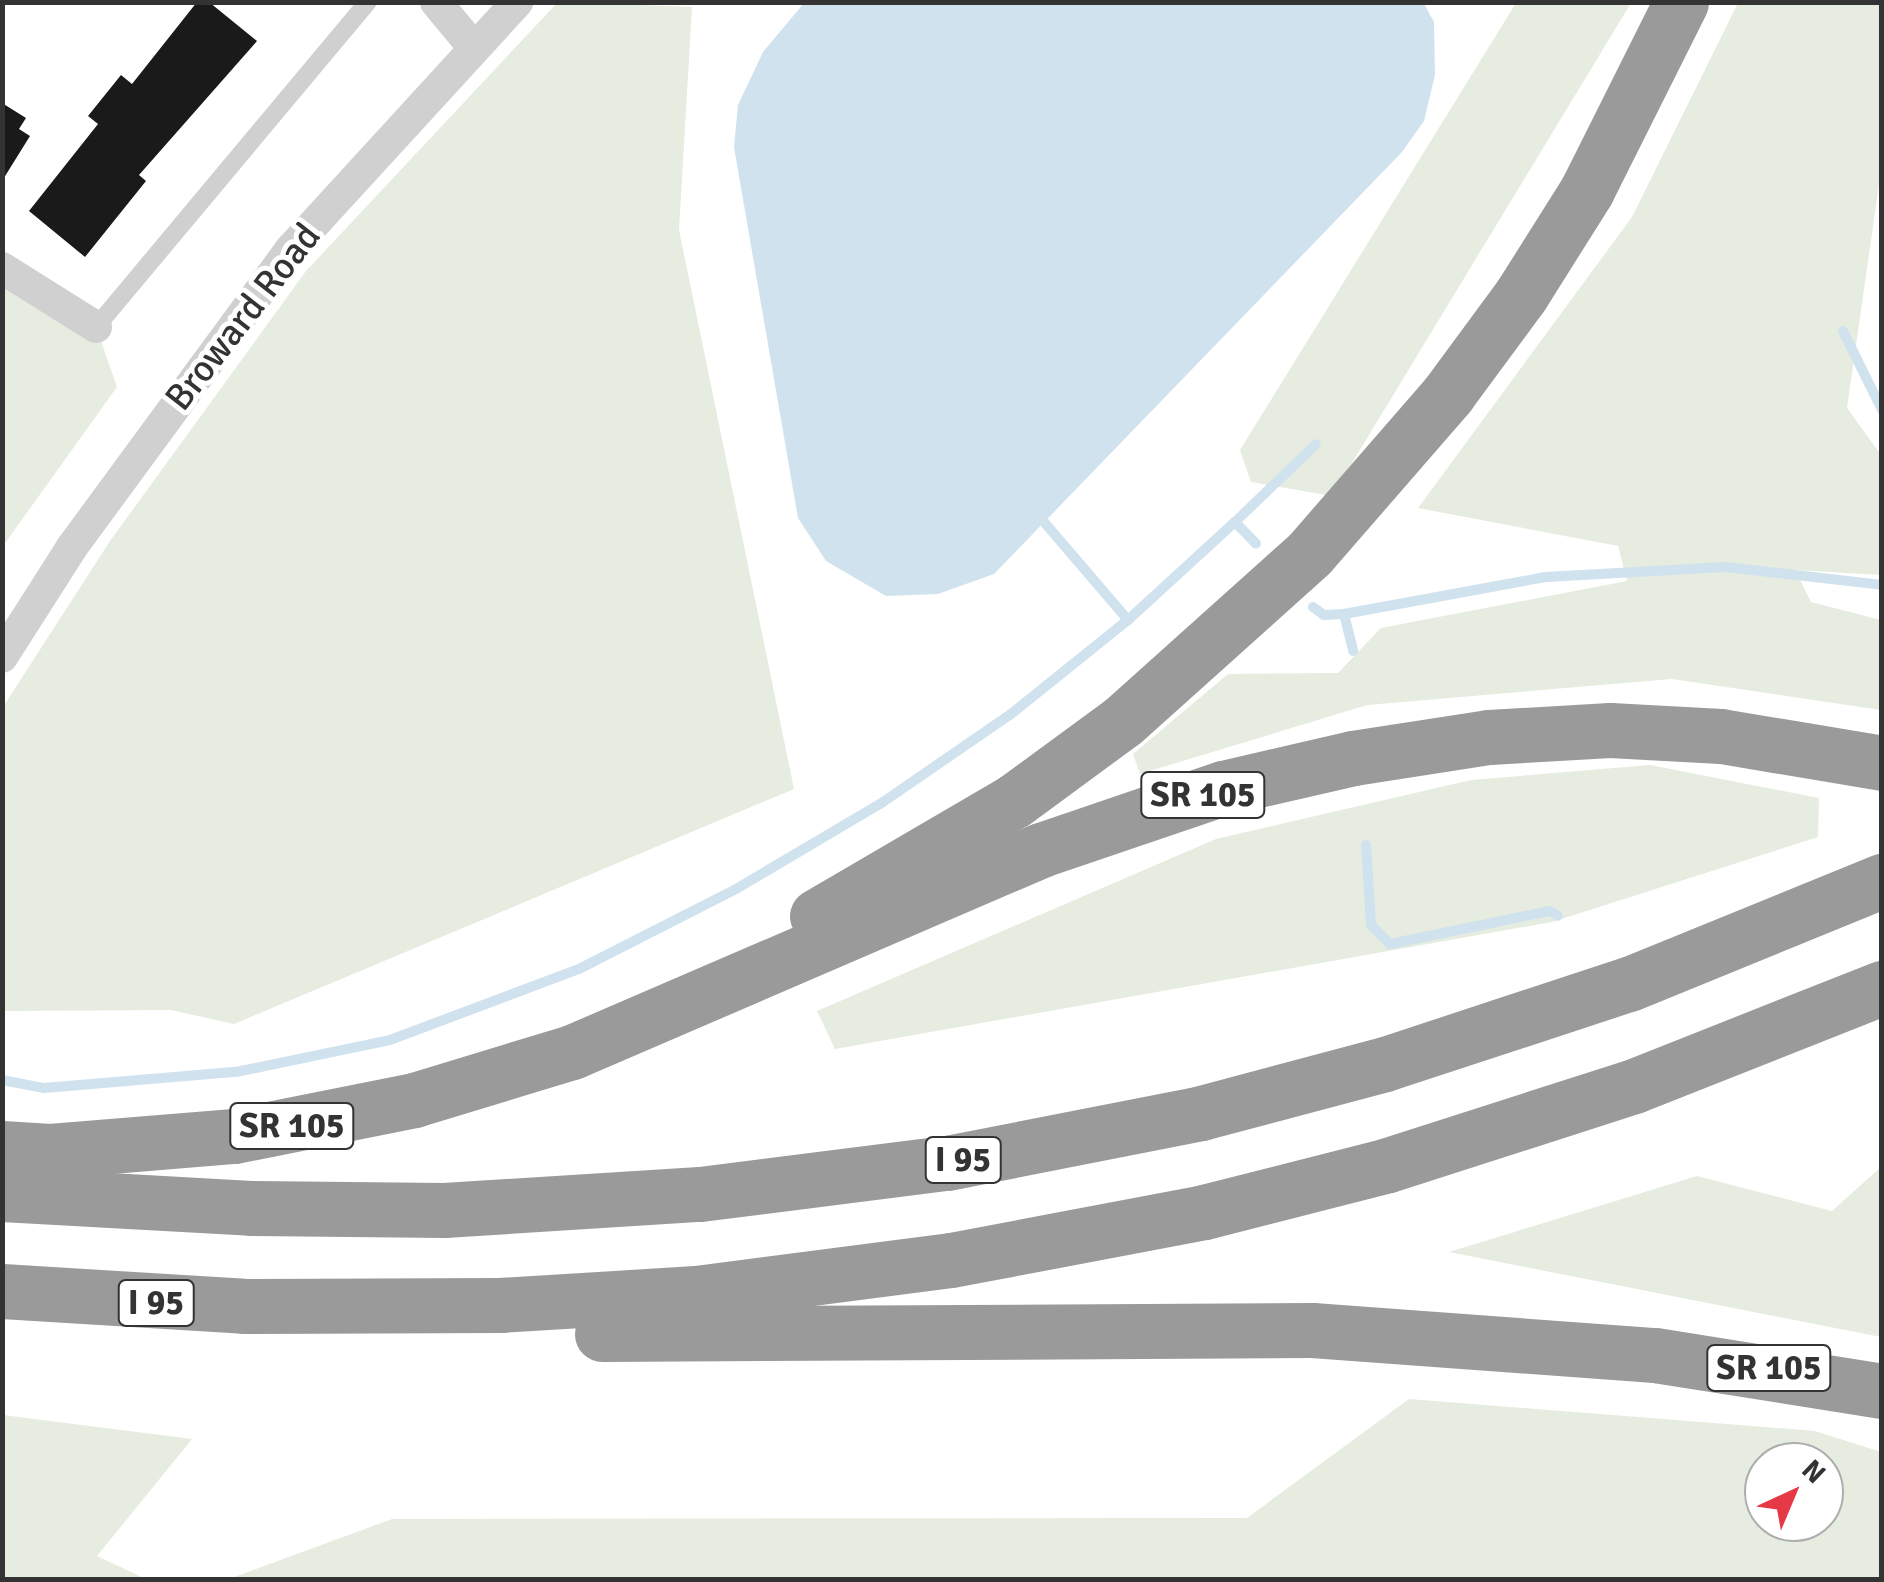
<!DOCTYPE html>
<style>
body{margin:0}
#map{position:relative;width:1884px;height:1582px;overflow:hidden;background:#fff;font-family:Signika,sans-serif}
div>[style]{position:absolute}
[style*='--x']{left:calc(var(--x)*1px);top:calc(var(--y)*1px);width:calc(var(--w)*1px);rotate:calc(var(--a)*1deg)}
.green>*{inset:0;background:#e6ecdf}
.water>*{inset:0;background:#cfe2ee}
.stream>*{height:10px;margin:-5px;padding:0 5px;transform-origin:5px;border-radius:5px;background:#cfe2ee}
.building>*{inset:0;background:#1a1a1a}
.service>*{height:18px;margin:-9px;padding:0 9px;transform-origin:9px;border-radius:9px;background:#d0d0d0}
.minor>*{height:32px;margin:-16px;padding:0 16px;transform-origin:16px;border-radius:16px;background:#d0d0d0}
.motorway>*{height:55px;margin:-27.5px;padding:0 27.5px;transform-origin:27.5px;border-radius:27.5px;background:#9a9a9a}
span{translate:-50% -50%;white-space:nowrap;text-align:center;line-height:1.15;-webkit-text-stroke:10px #fff;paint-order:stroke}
.shield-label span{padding:2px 8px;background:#fff;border:2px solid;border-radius:8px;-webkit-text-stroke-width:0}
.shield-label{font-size:35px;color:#333;font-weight:700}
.street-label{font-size:38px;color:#333}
.frame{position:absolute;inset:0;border:5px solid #333;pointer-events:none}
.north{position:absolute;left:1744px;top:1442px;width:100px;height:100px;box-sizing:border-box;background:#fff;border:2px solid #adadad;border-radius:50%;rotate:44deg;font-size:28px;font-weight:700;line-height:40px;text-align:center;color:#333}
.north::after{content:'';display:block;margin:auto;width:35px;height:45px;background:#e63946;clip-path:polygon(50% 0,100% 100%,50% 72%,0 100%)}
</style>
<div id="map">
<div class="green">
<i style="clip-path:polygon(558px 2px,692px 7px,679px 230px,794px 789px,234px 1024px,171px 1010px,3px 1011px,3px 707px,110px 541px,306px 271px)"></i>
<i style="clip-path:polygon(1516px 3px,1631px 3px,1332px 496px,1251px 482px,1240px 450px)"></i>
<i style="clip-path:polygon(1738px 3px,1881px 3px,1881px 171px,1847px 408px,1881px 455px,1881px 575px,1795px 570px,1811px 602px,1881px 620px,1881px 710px,1672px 679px,1367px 705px,1140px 774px,1133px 754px,1228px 674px,1338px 673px,1381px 628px,1627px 581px,1618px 546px,1418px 508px,1632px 217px)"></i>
<i style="clip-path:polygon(3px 285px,101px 341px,117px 387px,3px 546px)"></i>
<i style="clip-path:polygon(1650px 765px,1819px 798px,1818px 837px,1552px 922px,835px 1049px,817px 1011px,1216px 839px,1471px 780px)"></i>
<i style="clip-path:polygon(1881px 1167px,1881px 1337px,1449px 1252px,1697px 1176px,1832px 1211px)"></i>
<i style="clip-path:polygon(evenodd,1409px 1399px,1815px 1431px,1881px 1452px,1881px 1579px,229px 1579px,392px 1519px,1247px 1518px,1409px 1399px,1764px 1462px,1824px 1462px,1824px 1522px,1764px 1522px,1764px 1462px)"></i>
<i style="clip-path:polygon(3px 1415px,192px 1439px,97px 1556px,146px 1579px,3px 1579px)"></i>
</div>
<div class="water">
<i style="clip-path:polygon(1423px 2px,1434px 22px,1435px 75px,1424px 121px,1402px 152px,994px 574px,938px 594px,886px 596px,826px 561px,798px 518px,734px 147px,738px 105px,763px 52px,804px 3px)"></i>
</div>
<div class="stream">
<i style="--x:1843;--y:331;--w:88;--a:63.7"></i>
<i style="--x:1235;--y:522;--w:112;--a:-43.9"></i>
<i style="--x:1313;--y:607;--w:14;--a:36"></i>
<i style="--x:1324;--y:615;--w:20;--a:-3"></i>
<i style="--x:1344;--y:614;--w:205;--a:-10.4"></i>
<i style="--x:1546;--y:577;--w:179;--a:-3.2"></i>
<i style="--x:1725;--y:567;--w:158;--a:6.5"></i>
<i style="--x:1344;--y:614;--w:38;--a:76"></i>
<i style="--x:1128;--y:620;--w:145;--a:-42.5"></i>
<i style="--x:1235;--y:522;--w:30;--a:46"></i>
<i style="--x:1366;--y:845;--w:80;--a:86.4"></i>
<i style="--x:1371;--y:925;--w:27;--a:45"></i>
<i style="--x:1390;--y:944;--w:163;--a:-11.7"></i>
<i style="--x:1550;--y:911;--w:9;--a:32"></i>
<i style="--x:2;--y:1080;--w:43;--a:10.8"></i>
<i style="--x:44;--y:1088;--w:193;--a:-4.8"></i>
<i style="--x:236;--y:1072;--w:157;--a:-11.7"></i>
<i style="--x:390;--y:1040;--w:202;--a:-20.6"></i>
<i style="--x:579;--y:969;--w:176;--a:-27"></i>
<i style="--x:736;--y:889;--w:171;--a:-30.6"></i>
<i style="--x:883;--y:802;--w:155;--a:-34.5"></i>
<i style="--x:1011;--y:714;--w:150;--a:-38.8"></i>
<i style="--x:1128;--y:620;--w:129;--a:-130.6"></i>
</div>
<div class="building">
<i style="clip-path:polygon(197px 2px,209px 2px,257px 41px,139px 175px,146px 181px,85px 257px,29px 211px,98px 124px,88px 116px,121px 75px,132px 84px)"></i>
<i style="clip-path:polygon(2px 103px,26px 118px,19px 129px,30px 136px,2px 181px)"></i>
</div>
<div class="service">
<i style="--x:96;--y:327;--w:424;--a:-50.1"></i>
</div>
<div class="minor">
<i style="--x:436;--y:2;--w:60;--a:50.4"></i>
<i style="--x:2;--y:268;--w:111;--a:32.1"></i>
<i style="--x:2;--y:657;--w:130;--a:-57.5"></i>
<i style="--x:72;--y:547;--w:370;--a:-53.7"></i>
<i style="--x:291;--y:249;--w:335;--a:-47.5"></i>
</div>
<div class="motorway">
<i style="--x:817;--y:916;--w:228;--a:-30.3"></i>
<i style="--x:1014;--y:801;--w:135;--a:-36.3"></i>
<i style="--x:1123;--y:721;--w:251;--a:-41.9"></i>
<i style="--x:1310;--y:553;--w:211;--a:-49"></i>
<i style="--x:1448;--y:394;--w:123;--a:-53.6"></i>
<i style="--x:1521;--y:295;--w:124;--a:-57.8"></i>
<i style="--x:1587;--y:190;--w:210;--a:-63.4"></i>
<i style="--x:2;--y:1148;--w:48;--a:3.6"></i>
<i style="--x:50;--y:1151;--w:185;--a:-4.7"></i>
<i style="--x:234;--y:1136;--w:184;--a:-11.3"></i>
<i style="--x:414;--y:1100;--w:165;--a:-16.9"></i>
<i style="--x:572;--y:1052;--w:511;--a:-23.3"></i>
<i style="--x:1041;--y:850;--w:192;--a:-18.8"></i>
<i style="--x:1223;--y:788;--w:133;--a:-13"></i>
<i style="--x:1353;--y:758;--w:138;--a:-8.8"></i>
<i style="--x:1489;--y:737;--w:121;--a:-3.3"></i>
<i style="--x:1610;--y:730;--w:111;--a:3.1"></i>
<i style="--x:1721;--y:736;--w:163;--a:9.5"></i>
<i style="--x:2;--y:1194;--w:249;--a:3.2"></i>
<i style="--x:251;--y:1208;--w:193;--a:0.6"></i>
<i style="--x:444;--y:1210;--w:256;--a:-3.6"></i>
<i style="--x:700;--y:1194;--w:249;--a:-7.2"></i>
<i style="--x:947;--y:1163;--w:259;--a:-11.1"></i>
<i style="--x:1201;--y:1113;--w:190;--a:-14.9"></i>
<i style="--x:1385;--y:1064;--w:257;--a:-18.2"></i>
<i style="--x:1629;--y:984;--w:273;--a:-22.2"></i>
<i style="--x:2;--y:1291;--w:242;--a:3.5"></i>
<i style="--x:244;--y:1306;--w:256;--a:-0.2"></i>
<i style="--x:500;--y:1305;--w:196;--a:-3.5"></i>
<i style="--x:696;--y:1293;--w:257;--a:-7.4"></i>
<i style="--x:951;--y:1260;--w:258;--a:-10.7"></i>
<i style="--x:1204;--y:1212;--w:190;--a:-14.3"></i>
<i style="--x:1388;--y:1165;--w:258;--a:-17.8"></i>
<i style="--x:1634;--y:1086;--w:267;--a:-21.6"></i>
<i style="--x:602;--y:1334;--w:710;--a:-0.32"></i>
<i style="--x:1312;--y:1330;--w:344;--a:4.2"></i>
<i style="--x:1655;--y:1355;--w:230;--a:9"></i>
</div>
<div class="shield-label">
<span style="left:1203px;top:795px">SR 105</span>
<span style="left:292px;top:1126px">SR 105</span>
<span style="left:963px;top:1160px">I 95</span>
<span style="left:156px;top:1303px">I 95</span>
<span style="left:1769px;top:1368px">SR 105</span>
</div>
<div class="street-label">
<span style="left:243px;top:317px;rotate:-52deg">Broward Road</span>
</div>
<div class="frame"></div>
<div class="north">N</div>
</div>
